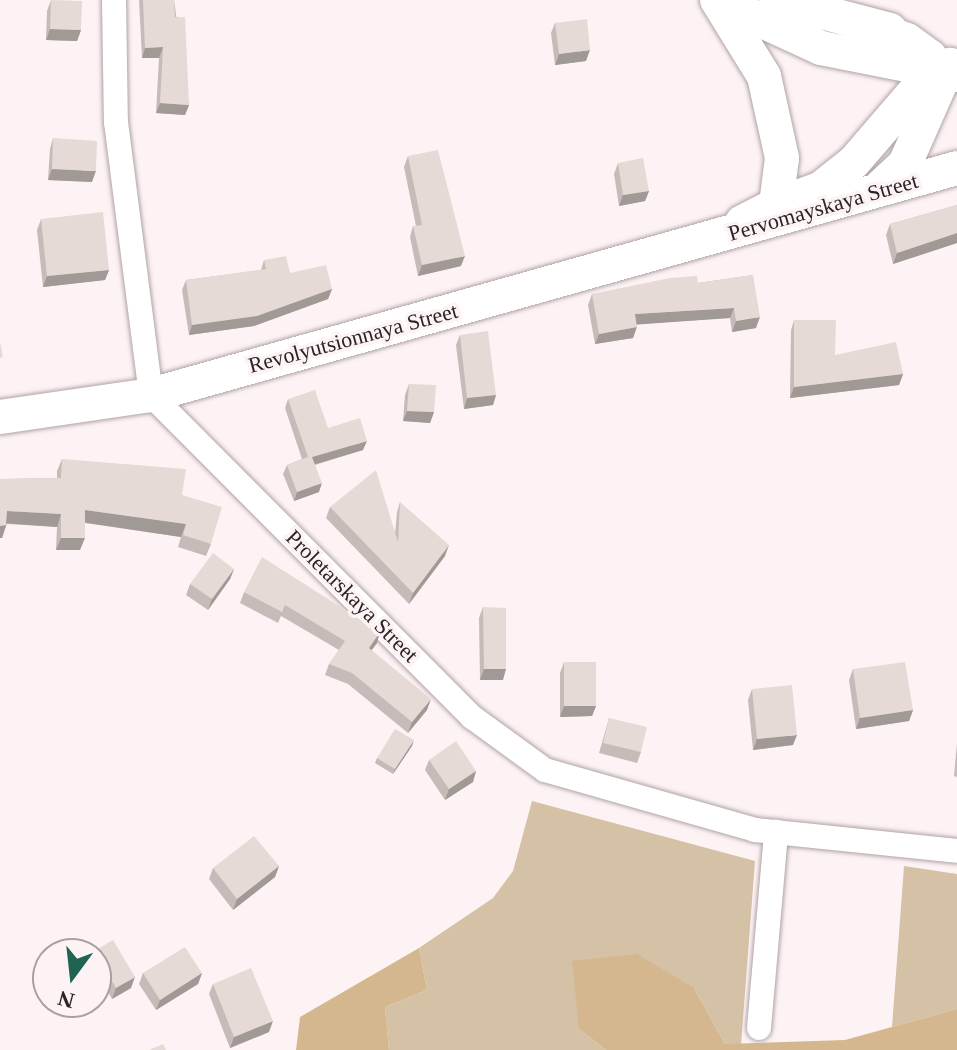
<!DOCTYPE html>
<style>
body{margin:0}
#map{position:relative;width:957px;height:1050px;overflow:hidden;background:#fef3f4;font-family:"Times New Roman",serif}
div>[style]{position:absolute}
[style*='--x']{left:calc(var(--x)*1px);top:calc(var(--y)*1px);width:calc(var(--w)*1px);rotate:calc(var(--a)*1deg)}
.green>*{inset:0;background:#d5c1a5}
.forest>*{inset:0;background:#d4b78e}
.roads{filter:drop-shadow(0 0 2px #afa3a4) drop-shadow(0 0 2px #afa3a4)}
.street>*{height:24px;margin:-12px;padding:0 12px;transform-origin:12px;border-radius:12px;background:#fff}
.secondary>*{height:34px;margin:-17px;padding:0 17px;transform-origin:17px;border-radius:17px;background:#fff}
.wall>*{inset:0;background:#c6bbb8}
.shaded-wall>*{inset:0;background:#a19996}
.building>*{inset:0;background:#e6dad6}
span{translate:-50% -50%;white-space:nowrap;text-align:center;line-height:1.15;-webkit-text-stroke:7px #fef3f4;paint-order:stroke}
.street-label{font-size:22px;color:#2a2525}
.north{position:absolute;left:32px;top:938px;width:80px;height:80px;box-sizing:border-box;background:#fef3f4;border:2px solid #a9a1a1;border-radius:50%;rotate:195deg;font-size:22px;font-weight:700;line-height:32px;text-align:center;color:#2a2525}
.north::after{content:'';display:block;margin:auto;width:28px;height:36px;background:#216352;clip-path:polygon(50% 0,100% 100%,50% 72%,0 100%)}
</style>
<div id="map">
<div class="green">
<i style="clip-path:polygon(532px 801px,755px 861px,741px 1045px,725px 1044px,694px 988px,579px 1029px,606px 1050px,389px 1050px,385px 1007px,427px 990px,419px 948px,493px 898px,513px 871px)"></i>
<i style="clip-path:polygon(904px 866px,957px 874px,957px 1009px,892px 1027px)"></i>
</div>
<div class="forest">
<i style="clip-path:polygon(419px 948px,427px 990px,385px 1007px,389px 1050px,296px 1050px,300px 1017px)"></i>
<i style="clip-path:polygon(637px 954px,694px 988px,725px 1044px,845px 1040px,957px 1009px,957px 1050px,606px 1050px,579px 1029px,572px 961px)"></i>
</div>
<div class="roads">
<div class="street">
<i style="--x:114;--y:0;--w:122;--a:89.1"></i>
<i style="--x:116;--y:122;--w:275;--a:82.7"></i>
<i style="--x:151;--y:395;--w:455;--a:45.1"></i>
<i style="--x:472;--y:717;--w:90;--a:36"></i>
<i style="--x:545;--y:770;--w:218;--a:15.9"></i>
<i style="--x:755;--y:830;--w:203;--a:5.9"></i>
<i style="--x:759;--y:1028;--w:197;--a:-85"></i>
</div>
<div class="secondary">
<i style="--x:717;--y:0;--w:89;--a:58.3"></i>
<i style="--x:764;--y:76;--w:84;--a:77.6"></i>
<i style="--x:782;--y:158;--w:47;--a:97.3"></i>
<i style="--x:776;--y:205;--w:38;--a:153"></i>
<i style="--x:776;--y:0;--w:118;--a:14.7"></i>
<i style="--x:721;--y:2;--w:110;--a:24.7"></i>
<i style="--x:821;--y:48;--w:139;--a:11.2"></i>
<i style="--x:867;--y:25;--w:43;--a:20.6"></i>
<i style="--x:907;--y:40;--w:29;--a:36"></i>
<i style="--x:930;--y:57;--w:26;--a:62"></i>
<i style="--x:942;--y:80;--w:92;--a:113.8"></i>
<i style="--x:905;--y:164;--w:37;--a:137"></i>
<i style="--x:792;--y:199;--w:30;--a:-20"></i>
<i style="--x:820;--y:189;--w:43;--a:-38.5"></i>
<i style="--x:854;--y:162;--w:113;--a:-49.3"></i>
<i style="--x:928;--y:76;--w:25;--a:-27"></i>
<i style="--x:0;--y:417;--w:153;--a:-8.3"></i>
<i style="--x:151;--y:395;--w:837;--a:-15.73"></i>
</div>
</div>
<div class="wall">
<i style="clip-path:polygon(51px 0,81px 30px,77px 41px,46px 40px,47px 11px)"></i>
<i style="clip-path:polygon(139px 0,174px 0,189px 105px,185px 115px,156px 113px,159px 58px,142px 58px)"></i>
<i style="clip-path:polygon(555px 23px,586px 61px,555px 65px,551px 33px)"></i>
<i style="clip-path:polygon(53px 138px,92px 182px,48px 180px,50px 149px)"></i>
<i style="clip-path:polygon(408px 156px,461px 266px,418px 276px,410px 237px,413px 226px,416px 226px,404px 167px)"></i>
<i style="clip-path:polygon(618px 163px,649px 191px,645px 201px,619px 206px,614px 174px)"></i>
<i style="clip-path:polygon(957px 205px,957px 243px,893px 264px,886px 235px,890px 224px)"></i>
<i style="clip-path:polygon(41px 219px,109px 270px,105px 280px,43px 287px,37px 230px)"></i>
<i style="clip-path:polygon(264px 260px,290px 273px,332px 289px,328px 299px,254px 326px,189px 335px,182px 290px,186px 280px,261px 270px)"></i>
<i style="clip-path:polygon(753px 275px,756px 328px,732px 332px,730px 318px,637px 324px,633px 338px,595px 344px,588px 305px,592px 294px,698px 283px)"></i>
<i style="clip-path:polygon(794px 320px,835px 355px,903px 374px,899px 385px,790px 398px,791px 330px)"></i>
<i style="clip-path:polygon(460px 335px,496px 395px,493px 405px,464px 409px,456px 345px)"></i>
<i style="clip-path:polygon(409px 384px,434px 412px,430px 423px,403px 421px,405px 395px)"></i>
<i style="clip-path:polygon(288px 399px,328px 428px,363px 450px,315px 465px,319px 492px,294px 501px,283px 474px,287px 465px,302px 459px,285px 408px)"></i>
<i style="clip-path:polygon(62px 459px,182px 495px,211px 544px,206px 556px,178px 547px,181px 537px,85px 523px,80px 550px,56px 550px,57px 527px,7px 524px,2px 538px,0 538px,0 479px,57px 478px,57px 471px)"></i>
<i style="clip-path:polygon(400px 502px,445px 556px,409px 604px,326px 518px,330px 507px,395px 534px,397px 512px)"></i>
<i style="clip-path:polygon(234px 569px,230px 579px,208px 610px,186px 595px,190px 584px)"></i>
<i style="clip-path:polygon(244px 592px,380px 632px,377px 643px,371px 650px,427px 710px,408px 733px,348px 684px,325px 675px,329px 664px,339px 650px,281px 616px,278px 623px,240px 603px)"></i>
<i style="clip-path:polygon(483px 607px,503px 680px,480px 680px,479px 618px)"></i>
<i style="clip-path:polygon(564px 662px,596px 706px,592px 716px,560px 717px,560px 673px)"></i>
<i style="clip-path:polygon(853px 669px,913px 710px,909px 721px,856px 729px,849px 680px)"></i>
<i style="clip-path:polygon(752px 689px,793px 745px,753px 750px,748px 700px)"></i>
<i style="clip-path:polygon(609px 718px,641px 752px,637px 763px,599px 753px)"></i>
<i style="clip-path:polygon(957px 743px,957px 777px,954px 776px)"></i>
<i style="clip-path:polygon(412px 746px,393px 774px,375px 763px,377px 758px)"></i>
<i style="clip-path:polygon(429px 760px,476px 771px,473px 782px,445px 800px,425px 770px)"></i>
<i style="clip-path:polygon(279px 866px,275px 877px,233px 910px,209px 879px,213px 868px)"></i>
<i style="clip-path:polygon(94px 951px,131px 988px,112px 999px,96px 972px,96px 954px,93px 954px)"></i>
<i style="clip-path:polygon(143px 973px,202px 973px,198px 984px,156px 1010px,139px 984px)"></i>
<i style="clip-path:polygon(213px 984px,269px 1032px,230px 1048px,209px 994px)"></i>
</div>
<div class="shaded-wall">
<i style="clip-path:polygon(50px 29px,81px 30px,77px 41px,46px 40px)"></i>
<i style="clip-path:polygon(163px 47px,159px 58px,142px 58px,145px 48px)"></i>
<i style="clip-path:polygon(590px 50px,586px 61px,555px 65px,559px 54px)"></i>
<i style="clip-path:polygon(160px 103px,189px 105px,185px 115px,156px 113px)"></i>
<i style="clip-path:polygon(52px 169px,96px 171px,92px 182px,48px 180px)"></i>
<i style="clip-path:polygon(649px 191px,645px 201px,619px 206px,623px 195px)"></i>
<i style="clip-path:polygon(957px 233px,957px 243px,893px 264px,897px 253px)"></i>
<i style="clip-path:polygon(465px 256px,461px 266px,418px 276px,422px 265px)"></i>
<i style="clip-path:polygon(109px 270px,105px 280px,43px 287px,47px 276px)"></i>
<i style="clip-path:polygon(332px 289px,328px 299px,254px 326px,189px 335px,192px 325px)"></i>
<i style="clip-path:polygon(734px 308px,730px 318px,631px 325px,635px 314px)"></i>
<i style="clip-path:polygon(760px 317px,756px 328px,732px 332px,736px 321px)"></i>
<i style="clip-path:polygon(637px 327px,633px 338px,595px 344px,599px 334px)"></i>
<i style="clip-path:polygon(903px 374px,899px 385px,790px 398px,794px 387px)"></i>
<i style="clip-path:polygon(496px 395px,493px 405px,464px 409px,467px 398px)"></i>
<i style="clip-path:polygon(407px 411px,434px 412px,430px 423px,403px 421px)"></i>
<i style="clip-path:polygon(367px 441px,363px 450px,309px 466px,312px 457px)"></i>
<i style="clip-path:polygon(322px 483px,319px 492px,294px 501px,297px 492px)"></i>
<i style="clip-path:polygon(85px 510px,186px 524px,181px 537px,81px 522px)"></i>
<i style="clip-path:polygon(7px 511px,61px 514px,57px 527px,3px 523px)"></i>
<i style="clip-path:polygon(6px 525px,2px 538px,0 538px,0 526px)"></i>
<i style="clip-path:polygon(61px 538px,85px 538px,80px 550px,56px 550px)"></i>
<i style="clip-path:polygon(449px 545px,445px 556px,409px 604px,413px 593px)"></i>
<i style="clip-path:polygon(234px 569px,230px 579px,208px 610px,212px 599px)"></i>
<i style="clip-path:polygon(380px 632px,377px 643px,365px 659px,369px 648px)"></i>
<i style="clip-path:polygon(484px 669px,506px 669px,503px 680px,480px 680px)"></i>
<i style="clip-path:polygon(431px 699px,427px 710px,408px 733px,412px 722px)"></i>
<i style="clip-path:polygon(564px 706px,596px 706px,592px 716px,560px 717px)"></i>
<i style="clip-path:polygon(913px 710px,909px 721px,856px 729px,860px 718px)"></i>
<i style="clip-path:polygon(797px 735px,793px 745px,753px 750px,757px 739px)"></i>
<i style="clip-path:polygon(414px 740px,412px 746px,393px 774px,395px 769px)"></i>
<i style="clip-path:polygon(476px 771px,473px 782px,445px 800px,449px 789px)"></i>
<i style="clip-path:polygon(279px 866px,275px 877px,233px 910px,237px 899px)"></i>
<i style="clip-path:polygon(202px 973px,198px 984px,156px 1010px,160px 1000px)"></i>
<i style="clip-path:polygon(135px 977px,131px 988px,112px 999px,116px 988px)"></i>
<i style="clip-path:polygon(273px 1021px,269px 1032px,230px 1048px,234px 1037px)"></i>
</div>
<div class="building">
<i style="clip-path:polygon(51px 0,82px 1px,81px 30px,50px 29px)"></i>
<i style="clip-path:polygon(143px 0,174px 0,175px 17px,185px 17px,189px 105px,160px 103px,163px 47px,145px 48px)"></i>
<i style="clip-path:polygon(587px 19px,590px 50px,559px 54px,555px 23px)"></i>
<i style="clip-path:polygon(53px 138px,97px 141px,96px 171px,52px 169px)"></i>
<i style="clip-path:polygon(438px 150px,465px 256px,422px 265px,413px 226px,422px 225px,408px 156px)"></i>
<i style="clip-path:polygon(643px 158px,649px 191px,623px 195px,618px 163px)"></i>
<i style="clip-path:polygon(957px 205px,957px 233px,897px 253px,890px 224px)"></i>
<i style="clip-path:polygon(103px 212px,109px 270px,47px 276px,41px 219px)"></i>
<i style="clip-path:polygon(286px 256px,290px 273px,326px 265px,332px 289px,257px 316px,192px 325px,186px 280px,266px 269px,264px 260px)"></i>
<i style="clip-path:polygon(753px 275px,760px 317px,736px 321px,734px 308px,635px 314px,637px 327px,599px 334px,592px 294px,670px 278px,697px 276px,698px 283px)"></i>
<i style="clip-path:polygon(794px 320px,836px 320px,835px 355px,896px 342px,903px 374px,794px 387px)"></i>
<i style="clip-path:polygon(488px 331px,496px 395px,467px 398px,460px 335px)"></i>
<i style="clip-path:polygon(0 342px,3px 357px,0 358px)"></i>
<i style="clip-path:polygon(409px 384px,436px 385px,434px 412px,407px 411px)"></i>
<i style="clip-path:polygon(315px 390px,328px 428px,360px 418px,367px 441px,312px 457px,322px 483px,297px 492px,287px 465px,308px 457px,288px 399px)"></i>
<i style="clip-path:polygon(62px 459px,186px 469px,182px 495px,222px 507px,211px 544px,183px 535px,186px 524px,85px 510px,85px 538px,61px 538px,61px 514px,7px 511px,6px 525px,0 526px,0 479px,61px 478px)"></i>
<i style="clip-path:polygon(376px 470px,398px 542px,400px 502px,449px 545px,413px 593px,330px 507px)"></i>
<i style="clip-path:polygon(213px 553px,234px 569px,212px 599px,190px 584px)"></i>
<i style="clip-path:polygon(262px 557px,380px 632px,369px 648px,431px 699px,412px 722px,352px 673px,329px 664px,345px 641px,285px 605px,282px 612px,244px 592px)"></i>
<i style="clip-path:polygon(483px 607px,506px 608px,506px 669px,484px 669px)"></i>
<i style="clip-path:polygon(564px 662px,596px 662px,596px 706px,564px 706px)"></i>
<i style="clip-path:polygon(905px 662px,913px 710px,860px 718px,853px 669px)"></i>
<i style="clip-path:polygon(792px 685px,797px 735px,757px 739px,752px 689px)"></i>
<i style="clip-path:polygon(609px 718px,647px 727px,641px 752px,603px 743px)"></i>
<i style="clip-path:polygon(395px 729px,414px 740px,395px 769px,377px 758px)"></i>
<i style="clip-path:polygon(456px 741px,476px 771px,449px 789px,429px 760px)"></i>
<i style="clip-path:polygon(254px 836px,279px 866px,237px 899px,213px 868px)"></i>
<i style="clip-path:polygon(113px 940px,135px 977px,116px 988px,94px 951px)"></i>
<i style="clip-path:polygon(185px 947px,202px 973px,160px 1000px,143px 973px)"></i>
<i style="clip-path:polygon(251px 968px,273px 1021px,234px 1037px,213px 984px)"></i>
<i style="clip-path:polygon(163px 1044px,166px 1050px,149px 1050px)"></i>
</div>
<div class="street-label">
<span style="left:823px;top:207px;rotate:-16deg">Pervomayskaya Street</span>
<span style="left:353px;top:338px;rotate:-15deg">Revolyutsionnaya Street</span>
<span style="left:352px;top:596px;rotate:45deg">Proletarskaya Street</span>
</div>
<div class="north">N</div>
</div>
